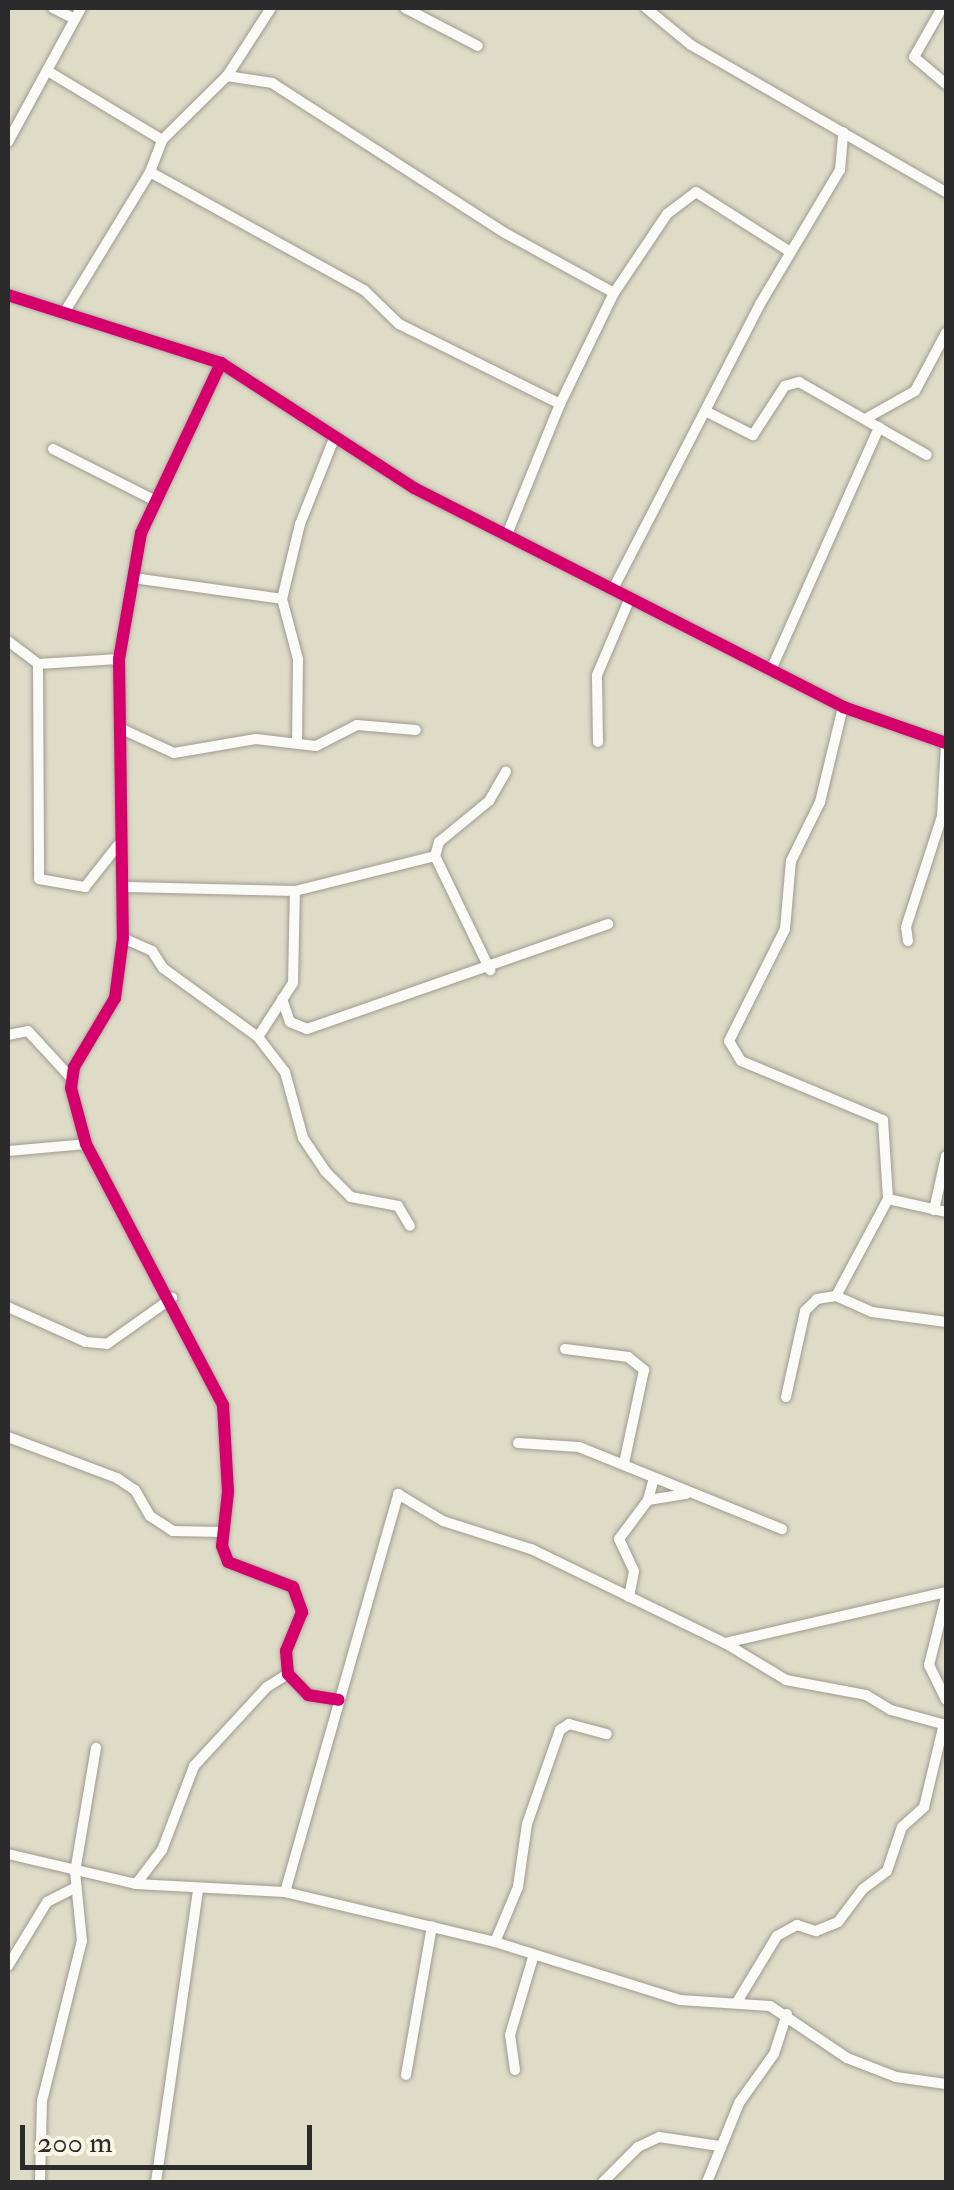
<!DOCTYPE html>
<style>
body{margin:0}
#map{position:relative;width:954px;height:2190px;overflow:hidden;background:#dedbc7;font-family:"IM FELL Double Pica",serif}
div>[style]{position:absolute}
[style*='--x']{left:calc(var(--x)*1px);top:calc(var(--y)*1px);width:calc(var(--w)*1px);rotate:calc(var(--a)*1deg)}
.roads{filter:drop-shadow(0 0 2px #9d9b90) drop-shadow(0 0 2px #9d9b90)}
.minor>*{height:10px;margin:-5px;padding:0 5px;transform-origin:5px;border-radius:5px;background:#fafaf7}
.cycleway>*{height:12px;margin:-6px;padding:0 6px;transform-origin:6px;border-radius:6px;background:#d6006c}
span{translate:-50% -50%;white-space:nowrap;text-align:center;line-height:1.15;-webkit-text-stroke:8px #fcf5e5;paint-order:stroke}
.frame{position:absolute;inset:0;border:10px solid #2b2b2b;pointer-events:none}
.scale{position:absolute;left:20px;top:2125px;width:292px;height:45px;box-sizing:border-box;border:5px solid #2b2b2b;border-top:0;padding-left:12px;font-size:30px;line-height:35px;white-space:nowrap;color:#2b2b2b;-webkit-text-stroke:8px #fcf5e5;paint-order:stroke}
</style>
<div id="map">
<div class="roads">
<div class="minor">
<i style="--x:53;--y:8;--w:22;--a:27"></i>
<i style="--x:405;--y:8;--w:82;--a:27.5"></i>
<i style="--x:646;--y:8;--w:58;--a:39.4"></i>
<i style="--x:691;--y:45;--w:294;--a:30"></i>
<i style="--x:942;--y:8;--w:56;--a:119.7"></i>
<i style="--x:914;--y:57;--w:42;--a:40.2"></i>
<i style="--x:51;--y:73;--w:130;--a:31.1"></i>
<i style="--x:227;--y:76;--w:46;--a:8.8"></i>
<i style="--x:272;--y:83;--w:277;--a:32.8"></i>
<i style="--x:505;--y:233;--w:124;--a:28.8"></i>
<i style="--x:8;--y:142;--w:153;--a:-61.4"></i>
<i style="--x:150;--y:172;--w:244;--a:28.9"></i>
<i style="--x:364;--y:290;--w:49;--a:44.2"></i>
<i style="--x:399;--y:324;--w:180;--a:26.4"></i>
<i style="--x:8;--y:295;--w:224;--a:17.7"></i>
<i style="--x:221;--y:363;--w:230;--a:32.9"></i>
<i style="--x:414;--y:488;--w:482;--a:27"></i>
<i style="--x:843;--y:707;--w:109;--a:19.3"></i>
<i style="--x:64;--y:313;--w:165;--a:-58.6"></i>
<i style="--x:150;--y:172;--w:34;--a:-69"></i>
<i style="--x:162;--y:140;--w:91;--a:-44.6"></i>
<i style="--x:227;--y:76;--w:81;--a:-57.1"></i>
<i style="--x:221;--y:363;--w:188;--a:115.2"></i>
<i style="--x:141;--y:533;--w:128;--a:99.9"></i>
<i style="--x:119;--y:659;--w:279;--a:89.2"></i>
<i style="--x:123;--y:938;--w:61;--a:97.6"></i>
<i style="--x:115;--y:998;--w:80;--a:120.7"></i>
<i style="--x:74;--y:1067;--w:21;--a:98"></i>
<i style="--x:71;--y:1088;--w:58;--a:75"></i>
<i style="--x:86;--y:1144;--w:295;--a:62.3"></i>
<i style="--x:223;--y:1405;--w:87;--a:86.7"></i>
<i style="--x:228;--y:1492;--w:54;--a:96.3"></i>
<i style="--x:222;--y:1546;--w:17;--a:69"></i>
<i style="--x:228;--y:1562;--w:70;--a:21"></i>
<i style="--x:293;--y:1587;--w:27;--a:70"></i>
<i style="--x:302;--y:1612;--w:42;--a:112.3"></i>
<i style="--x:286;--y:1651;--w:23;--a:85"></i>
<i style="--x:288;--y:1674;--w:29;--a:46"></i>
<i style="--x:308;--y:1695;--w:31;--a:9"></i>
<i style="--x:705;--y:411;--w:54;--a:26.6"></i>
<i style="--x:753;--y:435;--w:59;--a:-56.9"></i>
<i style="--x:785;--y:386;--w:15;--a:-16"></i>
<i style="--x:799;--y:382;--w:147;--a:29.7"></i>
<i style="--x:865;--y:419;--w:57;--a:-29.2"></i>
<i style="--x:915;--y:391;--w:66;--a:-61.9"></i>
<i style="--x:53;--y:449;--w:113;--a:26.8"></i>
<i style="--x:508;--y:532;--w:138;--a:-67.9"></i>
<i style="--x:560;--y:404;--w:123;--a:-64.1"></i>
<i style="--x:614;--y:293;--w:95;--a:-56.1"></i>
<i style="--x:667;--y:214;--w:36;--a:-37"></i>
<i style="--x:696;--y:192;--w:110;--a:32.4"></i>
<i style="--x:133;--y:578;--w:150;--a:8"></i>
<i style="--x:613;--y:589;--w:321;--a:-62.7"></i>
<i style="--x:760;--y:304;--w:156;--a:-59.2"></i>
<i style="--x:840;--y:170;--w:38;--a:-85"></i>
<i style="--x:8;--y:641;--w:38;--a:37"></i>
<i style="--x:38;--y:664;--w:81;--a:-3.5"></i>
<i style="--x:38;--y:664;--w:215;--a:89.7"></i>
<i style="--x:39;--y:879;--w:47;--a:9.9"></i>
<i style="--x:85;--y:887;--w:53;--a:-51.8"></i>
<i style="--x:771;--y:670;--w:266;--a:-66"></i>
<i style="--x:124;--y:730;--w:55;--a:24.7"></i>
<i style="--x:174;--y:753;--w:83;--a:-9.7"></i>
<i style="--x:256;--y:739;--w:60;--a:6.7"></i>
<i style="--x:316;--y:746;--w:46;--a:-27.1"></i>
<i style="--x:357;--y:725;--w:59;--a:4.8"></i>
<i style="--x:297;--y:742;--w:83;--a:-89.3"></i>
<i style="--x:298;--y:659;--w:62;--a:-104.9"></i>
<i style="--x:282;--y:599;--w:77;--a:-76.5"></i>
<i style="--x:300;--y:524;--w:89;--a:-68.3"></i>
<i style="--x:598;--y:742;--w:67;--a:-90.9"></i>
<i style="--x:597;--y:675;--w:84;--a:-66.8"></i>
<i style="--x:435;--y:856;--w:15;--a:-74"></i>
<i style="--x:439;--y:842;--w:65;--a:-39.4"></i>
<i style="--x:489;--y:801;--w:34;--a:-60"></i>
<i style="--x:127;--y:887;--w:168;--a:1.4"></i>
<i style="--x:295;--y:891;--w:144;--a:-14"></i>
<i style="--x:435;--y:856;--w:127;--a:64.2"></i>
<i style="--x:123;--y:938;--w:32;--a:24"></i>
<i style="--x:152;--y:951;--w:20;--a:57"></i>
<i style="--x:163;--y:968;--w:117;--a:36"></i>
<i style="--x:258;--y:1037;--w:44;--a:52.4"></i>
<i style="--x:285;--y:1072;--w:68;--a:74.7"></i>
<i style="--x:303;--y:1138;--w:40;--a:56"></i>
<i style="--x:325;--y:1171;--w:37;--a:45"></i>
<i style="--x:351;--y:1197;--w:48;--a:10.8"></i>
<i style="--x:398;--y:1206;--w:23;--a:59"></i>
<i style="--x:908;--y:941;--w:14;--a:-98"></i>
<i style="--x:906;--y:927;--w:117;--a:-72"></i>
<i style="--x:942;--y:816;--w:71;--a:-86.8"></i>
<i style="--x:282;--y:999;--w:24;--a:71"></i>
<i style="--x:290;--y:1022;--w:18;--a:22"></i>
<i style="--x:307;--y:1029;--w:319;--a:-19.2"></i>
<i style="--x:8;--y:1035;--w:20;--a:-11"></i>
<i style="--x:28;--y:1031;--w:64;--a:47.5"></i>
<i style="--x:258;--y:1037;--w:64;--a:-57.1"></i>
<i style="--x:293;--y:983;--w:92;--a:-88.8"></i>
<i style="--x:8;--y:1151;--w:78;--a:-5.1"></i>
<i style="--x:888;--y:1199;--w:59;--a:12.6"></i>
<i style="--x:934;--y:1210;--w:55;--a:-77.5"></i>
<i style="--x:836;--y:1296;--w:110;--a:-61.8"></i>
<i style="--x:888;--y:1199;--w:79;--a:-93.6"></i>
<i style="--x:883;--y:1120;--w:154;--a:-157.4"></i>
<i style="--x:741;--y:1061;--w:23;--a:-121"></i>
<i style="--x:729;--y:1041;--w:125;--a:-63.4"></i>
<i style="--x:785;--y:929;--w:68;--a:-85"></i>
<i style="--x:791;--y:861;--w:66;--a:-63.8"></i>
<i style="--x:820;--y:802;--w:98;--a:-76.4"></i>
<i style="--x:8;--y:1307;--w:85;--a:24.2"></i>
<i style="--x:86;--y:1342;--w:21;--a:5"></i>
<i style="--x:107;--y:1344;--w:80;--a:-35.3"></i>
<i style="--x:565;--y:1349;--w:64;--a:7.2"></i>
<i style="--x:628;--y:1357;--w:21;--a:39"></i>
<i style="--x:644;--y:1370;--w:95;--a:102.1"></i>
<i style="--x:786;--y:1397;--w:88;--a:-77.5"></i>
<i style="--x:805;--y:1311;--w:17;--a:-45"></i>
<i style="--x:817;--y:1299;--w:19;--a:-9"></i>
<i style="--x:836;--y:1296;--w:39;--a:24"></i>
<i style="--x:872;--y:1312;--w:75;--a:7.7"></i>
<i style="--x:8;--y:1437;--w:116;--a:20.6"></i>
<i style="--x:117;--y:1478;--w:22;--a:34"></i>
<i style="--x:135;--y:1490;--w:30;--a:60"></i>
<i style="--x:150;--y:1516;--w:27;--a:33"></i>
<i style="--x:173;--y:1531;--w:49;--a:1.2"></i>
<i style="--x:518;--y:1443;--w:61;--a:3.8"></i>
<i style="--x:579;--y:1447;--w:219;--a:22"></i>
<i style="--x:648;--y:1500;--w:39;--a:-9"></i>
<i style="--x:629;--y:1597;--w:26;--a:-79"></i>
<i style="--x:634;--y:1571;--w:35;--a:-115"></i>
<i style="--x:619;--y:1539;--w:49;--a:-53.4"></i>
<i style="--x:648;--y:1500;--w:20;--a:-75"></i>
<i style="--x:946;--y:1597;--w:70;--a:104"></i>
<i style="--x:929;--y:1665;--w:39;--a:64"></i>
<i style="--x:725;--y:1643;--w:227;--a:-13"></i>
<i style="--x:8;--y:1854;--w:131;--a:13.2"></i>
<i style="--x:136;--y:1884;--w:149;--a:3.1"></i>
<i style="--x:285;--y:1892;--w:216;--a:13.4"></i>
<i style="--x:495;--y:1942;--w:194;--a:17.4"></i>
<i style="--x:680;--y:2000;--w:90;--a:3.8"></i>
<i style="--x:770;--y:2006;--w:93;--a:34"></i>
<i style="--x:847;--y:2058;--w:53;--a:21.2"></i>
<i style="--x:896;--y:2077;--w:50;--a:8"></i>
<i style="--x:136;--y:1884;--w:43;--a:-52.6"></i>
<i style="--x:162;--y:1850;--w:90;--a:-69.1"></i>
<i style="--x:194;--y:1766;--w:108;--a:-47.3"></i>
<i style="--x:267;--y:1687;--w:25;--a:-32"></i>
<i style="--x:285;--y:1892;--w:414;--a:-74.1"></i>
<i style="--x:398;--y:1494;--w:52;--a:31"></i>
<i style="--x:443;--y:1521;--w:92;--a:17.7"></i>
<i style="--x:531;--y:1549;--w:216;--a:25.9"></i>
<i style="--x:725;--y:1643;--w:71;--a:31.2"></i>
<i style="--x:786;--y:1680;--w:81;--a:10.6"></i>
<i style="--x:866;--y:1695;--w:29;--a:31"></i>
<i style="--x:891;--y:1710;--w:57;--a:15.3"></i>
<i style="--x:495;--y:1942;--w:60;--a:-67.3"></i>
<i style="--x:518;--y:1887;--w:64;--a:-81.9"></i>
<i style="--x:527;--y:1824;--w:100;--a:-70.7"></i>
<i style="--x:560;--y:1730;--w:11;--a:-34"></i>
<i style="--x:569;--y:1724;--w:39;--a:15"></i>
<i style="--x:8;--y:1966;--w:75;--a:-58.6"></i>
<i style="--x:47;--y:1902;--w:33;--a:-27"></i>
<i style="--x:737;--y:2002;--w:77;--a:-58.8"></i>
<i style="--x:777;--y:1936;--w:23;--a:-29"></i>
<i style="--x:797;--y:1925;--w:20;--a:18"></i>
<i style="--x:816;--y:1931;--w:24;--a:-22"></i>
<i style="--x:838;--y:1922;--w:41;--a:-52.9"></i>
<i style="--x:863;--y:1889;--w:30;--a:-37"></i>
<i style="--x:887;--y:1871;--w:46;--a:-71.2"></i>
<i style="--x:902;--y:1827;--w:30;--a:-42"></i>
<i style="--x:924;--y:1807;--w:85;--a:-76.5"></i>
<i style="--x:515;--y:2070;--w:35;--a:-98"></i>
<i style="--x:510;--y:2035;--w:84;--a:-73.5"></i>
<i style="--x:406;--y:2075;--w:151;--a:-80.1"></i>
<i style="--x:40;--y:2182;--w:81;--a:-88.6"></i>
<i style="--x:42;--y:2101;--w:165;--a:-76"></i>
<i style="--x:82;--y:1941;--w:69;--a:-95.8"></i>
<i style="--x:75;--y:1872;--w:126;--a:-80.4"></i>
<i style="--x:156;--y:2182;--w:295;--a:-81.8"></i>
<i style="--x:603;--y:2182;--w:49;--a:-45"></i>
<i style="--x:638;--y:2147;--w:23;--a:-25"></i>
<i style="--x:659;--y:2137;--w:61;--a:8.5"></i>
<i style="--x:707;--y:2182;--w:85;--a:-67.9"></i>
<i style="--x:739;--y:2103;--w:60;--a:-54.5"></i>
<i style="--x:774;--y:2054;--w:42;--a:-72"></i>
</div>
</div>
<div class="cycleway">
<i style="--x:8;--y:295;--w:224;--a:17.7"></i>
<i style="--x:221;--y:363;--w:230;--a:32.9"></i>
<i style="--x:414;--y:488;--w:482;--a:27"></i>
<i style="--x:843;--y:707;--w:109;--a:19.3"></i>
<i style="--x:221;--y:363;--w:188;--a:115.2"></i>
<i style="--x:141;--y:533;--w:128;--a:99.9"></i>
<i style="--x:119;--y:659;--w:279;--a:89.2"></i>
<i style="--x:123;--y:938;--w:61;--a:97.6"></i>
<i style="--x:115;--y:998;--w:80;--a:120.7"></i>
<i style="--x:74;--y:1067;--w:21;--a:98"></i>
<i style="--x:71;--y:1088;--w:58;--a:75"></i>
<i style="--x:86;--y:1144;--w:295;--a:62.3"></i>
<i style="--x:223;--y:1405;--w:87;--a:86.7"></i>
<i style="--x:228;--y:1492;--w:54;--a:96.3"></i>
<i style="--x:222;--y:1546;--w:17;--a:69"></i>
<i style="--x:228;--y:1562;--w:70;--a:21"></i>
<i style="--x:293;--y:1587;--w:27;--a:70"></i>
<i style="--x:302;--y:1612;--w:42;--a:112.3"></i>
<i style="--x:286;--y:1651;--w:23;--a:85"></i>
<i style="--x:288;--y:1674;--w:29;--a:46"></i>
<i style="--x:308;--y:1695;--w:31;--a:9"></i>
</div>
<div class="frame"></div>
<div class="scale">200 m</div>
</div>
